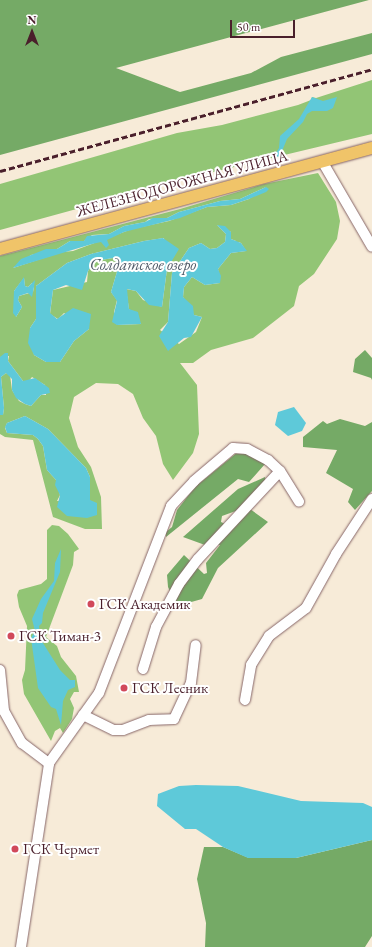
<!DOCTYPE html>
<meta charset="utf-8">
<style>
body{margin:0}
#map{position:relative;width:372px;height:947px;overflow:hidden;background:#f7ebd8;font-family:"EB Garamond",serif}
div>[style]{position:absolute}
[style*='--x']{left:calc(var(--x)*1px);top:calc(var(--y)*1px);width:calc(var(--w)*1px);rotate:calc(var(--a)*1deg)}
.green>*{inset:0;background:#92c575}
.forest>*{inset:0;background:#75aa66}
.water>*{inset:0;background:#5ec9d9}
.roads{filter:drop-shadow(0 0 1px #876668) drop-shadow(0 0 1px #876668)}
.minor>*{height:10px;margin:-5px;padding:0 5px;transform-origin:5px;border-radius:5px;background:#fff}
.major>*{height:12px;margin:-6px;padding:0 6px;transform-origin:6px;border-radius:6px;background:#f0c469}
.rail>*{height:2.5px;margin-top:-1.25px;transform-origin:0;background:repeating-linear-gradient(90deg,#4a1f2b 0 6px,transparent 0 9px)}
.dots>*{width:11px;height:11px;translate:-50% -50%;box-sizing:border-box;border:2px solid #fff;border-radius:50%}
span{translate:-50% -50%;white-space:nowrap;text-align:center;line-height:1.15;-webkit-text-stroke:4px #fff;paint-order:stroke}
.street-label{font-size:15px;color:#4a1f2b}
.poi-label{font-size:15px;color:#4a1f2b}
.left{translate:0 -50%;text-align:left}
.water-label{font-size:16px;color:#515a68;font-style:italic}
.north{position:absolute;left:12px;top:12px;width:40px;height:40px;-webkit-text-stroke:3px #fff;paint-order:stroke;rotate:0deg;font-size:11px;font-weight:700;line-height:16px;text-align:center;color:#4a1f2b}
.north::after{content:'';display:block;margin:auto;width:14px;height:18px;background:#4a1f2b;clip-path:polygon(50% 0,100% 100%,50% 72%,0 100%)}
.scale{position:absolute;left:230px;top:20px;width:65px;height:18px;box-sizing:border-box;border:2px solid #4a1f2b;border-top:0;padding-left:5px;font-size:12px;line-height:14px;white-space:nowrap;color:#4a1f2b;-webkit-text-stroke:3px #fff;paint-order:stroke}
</style>
<div id="map">
<div class="green">
<i style="clip-path:polygon(372px 80px,372px 134px,197px 176px,0 230px,0 184px,177px 133px,222px 125px,298px 105px,311px 100px,312px 97px,316px 98px)"></i>
<i style="clip-path:polygon(evenodd,318px 173px,336px 202px,340px 221px,337px 239px,314px 274px,299px 286px,294px 306px,253px 338px,211px 350px,193px 363px,180px 363px,197px 385px,199px 434px,193px 453px,173px 480px,163px 464px,156px 436px,143px 418px,133px 394px,118px 384px,96px 383px,74px 397px,69px 418px,78px 447px,91px 467px,101px 497px,102px 529px,85px 529px,53px 517px,33px 440px,5px 437px,0 434px,0 415px,3px 415px,4px 408px,1px 377px,6px 373px,10px 375px,12px 390px,19px 401px,25px 404px,31px 406px,41px 395px,46px 395px,45px 385px,32px 377px,28px 382px,23px 381px,8px 361px,9px 356px,0 357px,0 256px,180px 209px,264px 184px,318px 173px,266px 187px,249px 199px,231px 205px,207px 207px,169px 221px,132px 229px,73px 251px,62px 252px,13px 268px,31px 255px,57px 249px,70px 241px,84px 241px,92px 235px,109px 234px,124px 226px,145px 222px,149px 219px,167px 218px,179px 212px,220px 201px,240px 199px,266px 187px,318px 173px,217px 225px,231px 232px,231px 239px,241px 243px,246px 251px,231px 253px,218px 269px,220px 283px,205px 285px,192px 277px,184px 287px,183px 297px,194px 315px,202px 317px,196px 332px,179px 344px,160px 330px,168px 322px,172px 273px,189px 248px,201px 243px,210px 249px,217px 248px,225px 242px,226px 234px,217px 225px,318px 173px,164px 238px,167px 269px,162px 307px,143px 300px,136px 291px,126px 289px,129px 309px,141px 324px,117px 325px,114px 312px,117px 300px,111px 292px,119px 265px,113px 258px,95px 261px,88px 271px,87px 282px,53px 290px,50px 314px,58px 319px,64px 313px,89px 329px,74px 341px,60px 362px,46px 362px,34px 355px,30px 328px,36px 319px,36px 286px,67px 263px,91px 254px,144px 241px,164px 238px,318px 173px,24px 278px,25px 286px,28px 287px,32px 283px,34px 287px,33px 292px,19px 296px,18px 300px,22px 307px,16px 317px,14px 291px,24px 278px,318px 173px,25px 416px,48px 429px,86px 468px,90px 477px,90px 500px,57px 501px,60px 495px,56px 480px,47px 470px,43px 446px,38px 439px,33px 435px,7px 433px,5px 428px,7px 423px,25px 416px)"></i>
<i style="clip-path:polygon(52px 525px,59px 526px,68px 534px,79px 549px,74px 552px,73px 565px,46px 637px,57px 646px,61px 657px,76px 676px,79px 692px,74px 692px,70px 699px,74px 708px,72px 719px,63px 733px,60px 728px,55px 731px,51px 741px,24px 694px,22px 680px,25px 670px,27px 626px,19px 607px,17px 595px,19px 590px,41px 584px,47px 579px,47px 530px)"></i>
</div>
<div class="forest">
<i style="clip-path:polygon(0 0,369px 0,116px 68px,180px 92px,251px 73px,281px 57px,372px 33px,372px 54px,0 155px)"></i>
<i style="clip-path:polygon(365px 350px,372px 358px,372px 380px,371px 378px,353px 372px,355px 359px)"></i>
<i style="clip-path:polygon(340px 419px,365px 426px,372px 422px,372px 491px,355px 510px,348px 502px,353px 489px,326px 473px,337px 450px,303px 447px,303px 437px,323px 421px,327px 424px)"></i>
<i style="clip-path:polygon(239px 451px,253px 455px,265px 464px,249px 482px,238px 479px,166px 537px,166px 532px,172px 527px,177px 510px,195px 487px)"></i>
<i style="clip-path:polygon(265px 477px,266px 482px,244px 508px,222px 516px,221px 522px,225px 524px,250px 509px,268px 522px,218px 568px,202px 599px,177px 606px,168px 587px,167px 575px,184px 555px,204px 574px,207px 573px,206px 563px,220px 545px,205px 545px,183px 537px,238px 489px)"></i>
<i style="clip-path:polygon(372px 840px,372px 936px,365px 947px,205px 947px,206px 923px,197px 879px,204px 847px,223px 847px,249px 858px,296px 858px)"></i>
</div>
<div class="water">
<i style="clip-path:polygon(312px 97px,323px 101px,337px 97px,333px 108px,327px 111px,312px 111px,307px 114px,303px 122px,287px 139px,280px 156px,273px 158px,279px 148px,280px 136px,299px 119px)"></i>
<i style="clip-path:polygon(266px 187px,269px 189px,266px 192px,249px 199px,231px 205px,207px 207px,180px 218px,124px 232px,107px 240px,109px 245px,106px 248px,101px 242px,92px 244px,13px 268px,21px 259px,46px 249px,57px 249px,70px 241px,84px 241px,87px 236px,109px 234px,124px 226px,145px 222px,153px 218px,167px 218px,179px 212px,220px 201px,240px 199px)"></i>
<i style="clip-path:polygon(217px 225px,225px 226px,231px 232px,231px 239px,241px 243px,247px 251px,231px 253px,218px 269px,221px 276px,220px 283px,205px 285px,192px 277px,184px 287px,183px 297px,193px 306px,194px 315px,202px 317px,191px 337px,184px 338px,168px 351px,159px 336px,168px 322px,172px 273px,189px 248px,201px 243px,210px 249px,217px 248px,225px 242px,226px 234px)"></i>
<i style="clip-path:polygon(163px 238px,179px 249px,167px 269px,162px 307px,149px 305px,136px 291px,127px 289px,129px 309px,138px 312px,141px 324px,117px 325px,112px 322px,117px 301px,111px 292px,119px 265px,113px 258px,95px 261px,88px 271px,82px 290px,66px 285px,53px 290px,50px 313px,57px 319px,73px 308px,91px 314px,89px 329px,74px 341px,60px 362px,46px 362px,34px 355px,28px 343px,30px 328px,36px 319px,36px 286px,67px 263px,91px 254px,144px 241px)"></i>
<i style="clip-path:polygon(24px 277px,25px 286px,28px 287px,35px 280px,34px 287px,32px 297px,28px 293px,19px 296px,18px 300px,22px 307px,16px 317px,13px 313px,14px 291px)"></i>
<i style="clip-path:polygon(5px 353px,8px 353px,8px 361px,23px 381px,35px 378px,49px 388px,50px 393px,41px 395px,31px 406px,25px 404px,16px 398px,12px 390px,12px 379px,6px 373px,1px 377px,4px 408px,3px 415px,0 415px,0 357px)"></i>
<i style="clip-path:polygon(294px 407px,306px 423px,302px 431px,288px 436px,275px 425px,278px 412px)"></i>
<i style="clip-path:polygon(25px 416px,48px 429px,86px 468px,90px 477px,90px 500px,97px 503px,97px 515px,87px 518px,67px 516px,57px 507px,60px 495px,55px 485px,56px 480px,47px 470px,43px 446px,38px 439px,33px 435px,7px 433px,5px 427px,7px 423px)"></i>
<i style="clip-path:polygon(61px 549px,60px 572px,43px 613px,42px 623px,39px 626px,41px 640px,60px 670px,70px 680px,75px 680px,75px 687px,68px 690px,63px 701px,61px 725px,56px 709px,51px 707px,38px 688px,31px 638px,35px 631px,32px 619px,41px 599px,54px 581px,55px 563px)"></i>
<i style="clip-path:polygon(196px 785px,238px 786px,301px 801px,363px 803px,372px 807px,372px 840px,296px 858px,248px 858px,223px 847px,196px 829px,185px 829px,157px 806px,158px 794px,179px 786px)"></i>
</div>
<div class="roads">
<div class="minor">
<i style="--x:322;--y:161;--w:99;--a:59.8"></i>
<i style="--x:143;--y:669;--w:44;--a:-72.8"></i>
<i style="--x:156;--y:627;--w:49;--a:-61.9"></i>
<i style="--x:179;--y:584;--w:31;--a:-53"></i>
<i style="--x:198;--y:559;--w:120;--a:-47"></i>
<i style="--x:0;--y:670;--w:41;--a:84.4"></i>
<i style="--x:4;--y:711;--w:37;--a:61"></i>
<i style="--x:22;--y:743;--w:34;--a:37"></i>
<i style="--x:245;--y:700;--w:36;--a:-80"></i>
<i style="--x:251;--y:665;--w:34;--a:-58"></i>
<i style="--x:269;--y:636;--w:46;--a:-37.1"></i>
<i style="--x:306;--y:608;--w:62;--a:-60.9"></i>
<i style="--x:336;--y:554;--w:66;--a:-56.8"></i>
<i style="--x:83;--y:715;--w:34;--a:26"></i>
<i style="--x:114;--y:730;--w:9;--a:0"></i>
<i style="--x:123;--y:730;--w:28;--a:-21"></i>
<i style="--x:149;--y:720;--w:25;--a:-2"></i>
<i style="--x:174;--y:719;--w:40;--a:-65"></i>
<i style="--x:191;--y:683;--w:38;--a:-83"></i>
<i style="--x:21;--y:947;--w:186;--a:-81.3"></i>
<i style="--x:49;--y:763;--w:86;--a:-54.5"></i>
<i style="--x:99;--y:693;--w:200;--a:-68.9"></i>
<i style="--x:171;--y:506;--w:34;--a:-47"></i>
<i style="--x:194;--y:481;--w:51;--a:-40.2"></i>
<i style="--x:233;--y:448;--w:14;--a:4"></i>
<i style="--x:247;--y:449;--w:24;--a:28"></i>
<i style="--x:268;--y:460;--w:16;--a:43"></i>
<i style="--x:280;--y:471;--w:36;--a:58"></i>
</div>
<div class="major">
<i style="--x:0;--y:249;--w:385;--a:-15.2"></i>
</div>
</div>
<div class="rail">
<i style="--x:0;--y:171;--w:386;--a:-15.3"></i>
</div>
<div class="dots">
<i style="left:91px;top:604px;background:#d1495b"></i>
<i style="left:11px;top:636px;background:#d1495b"></i>
<i style="left:124px;top:688px;background:#d1495b"></i>
<i style="left:15px;top:849px;background:#d1495b"></i>
</div>
<div class="street-label">
<span style="left:182px;top:183px;rotate:-15deg">ЖЕЛЕЗНОДОРОЖНАЯ УЛИЦА</span>
</div>
<div class="poi-label">
<span class="left" style="left:99px;top:604px">ГСК Академик</span>
<span class="left" style="left:19px;top:636px">ГСК Тиман-3</span>
<span class="left" style="left:132px;top:688px">ГСК Лесник</span>
<span class="left" style="left:23px;top:849px">ГСК Чермет</span>
</div>
<div class="water-label">
<span style="left:143px;top:265px">Солдатское озеро</span>
</div>
<div class="north">N</div>
<div class="scale">50 m</div>
</div>
